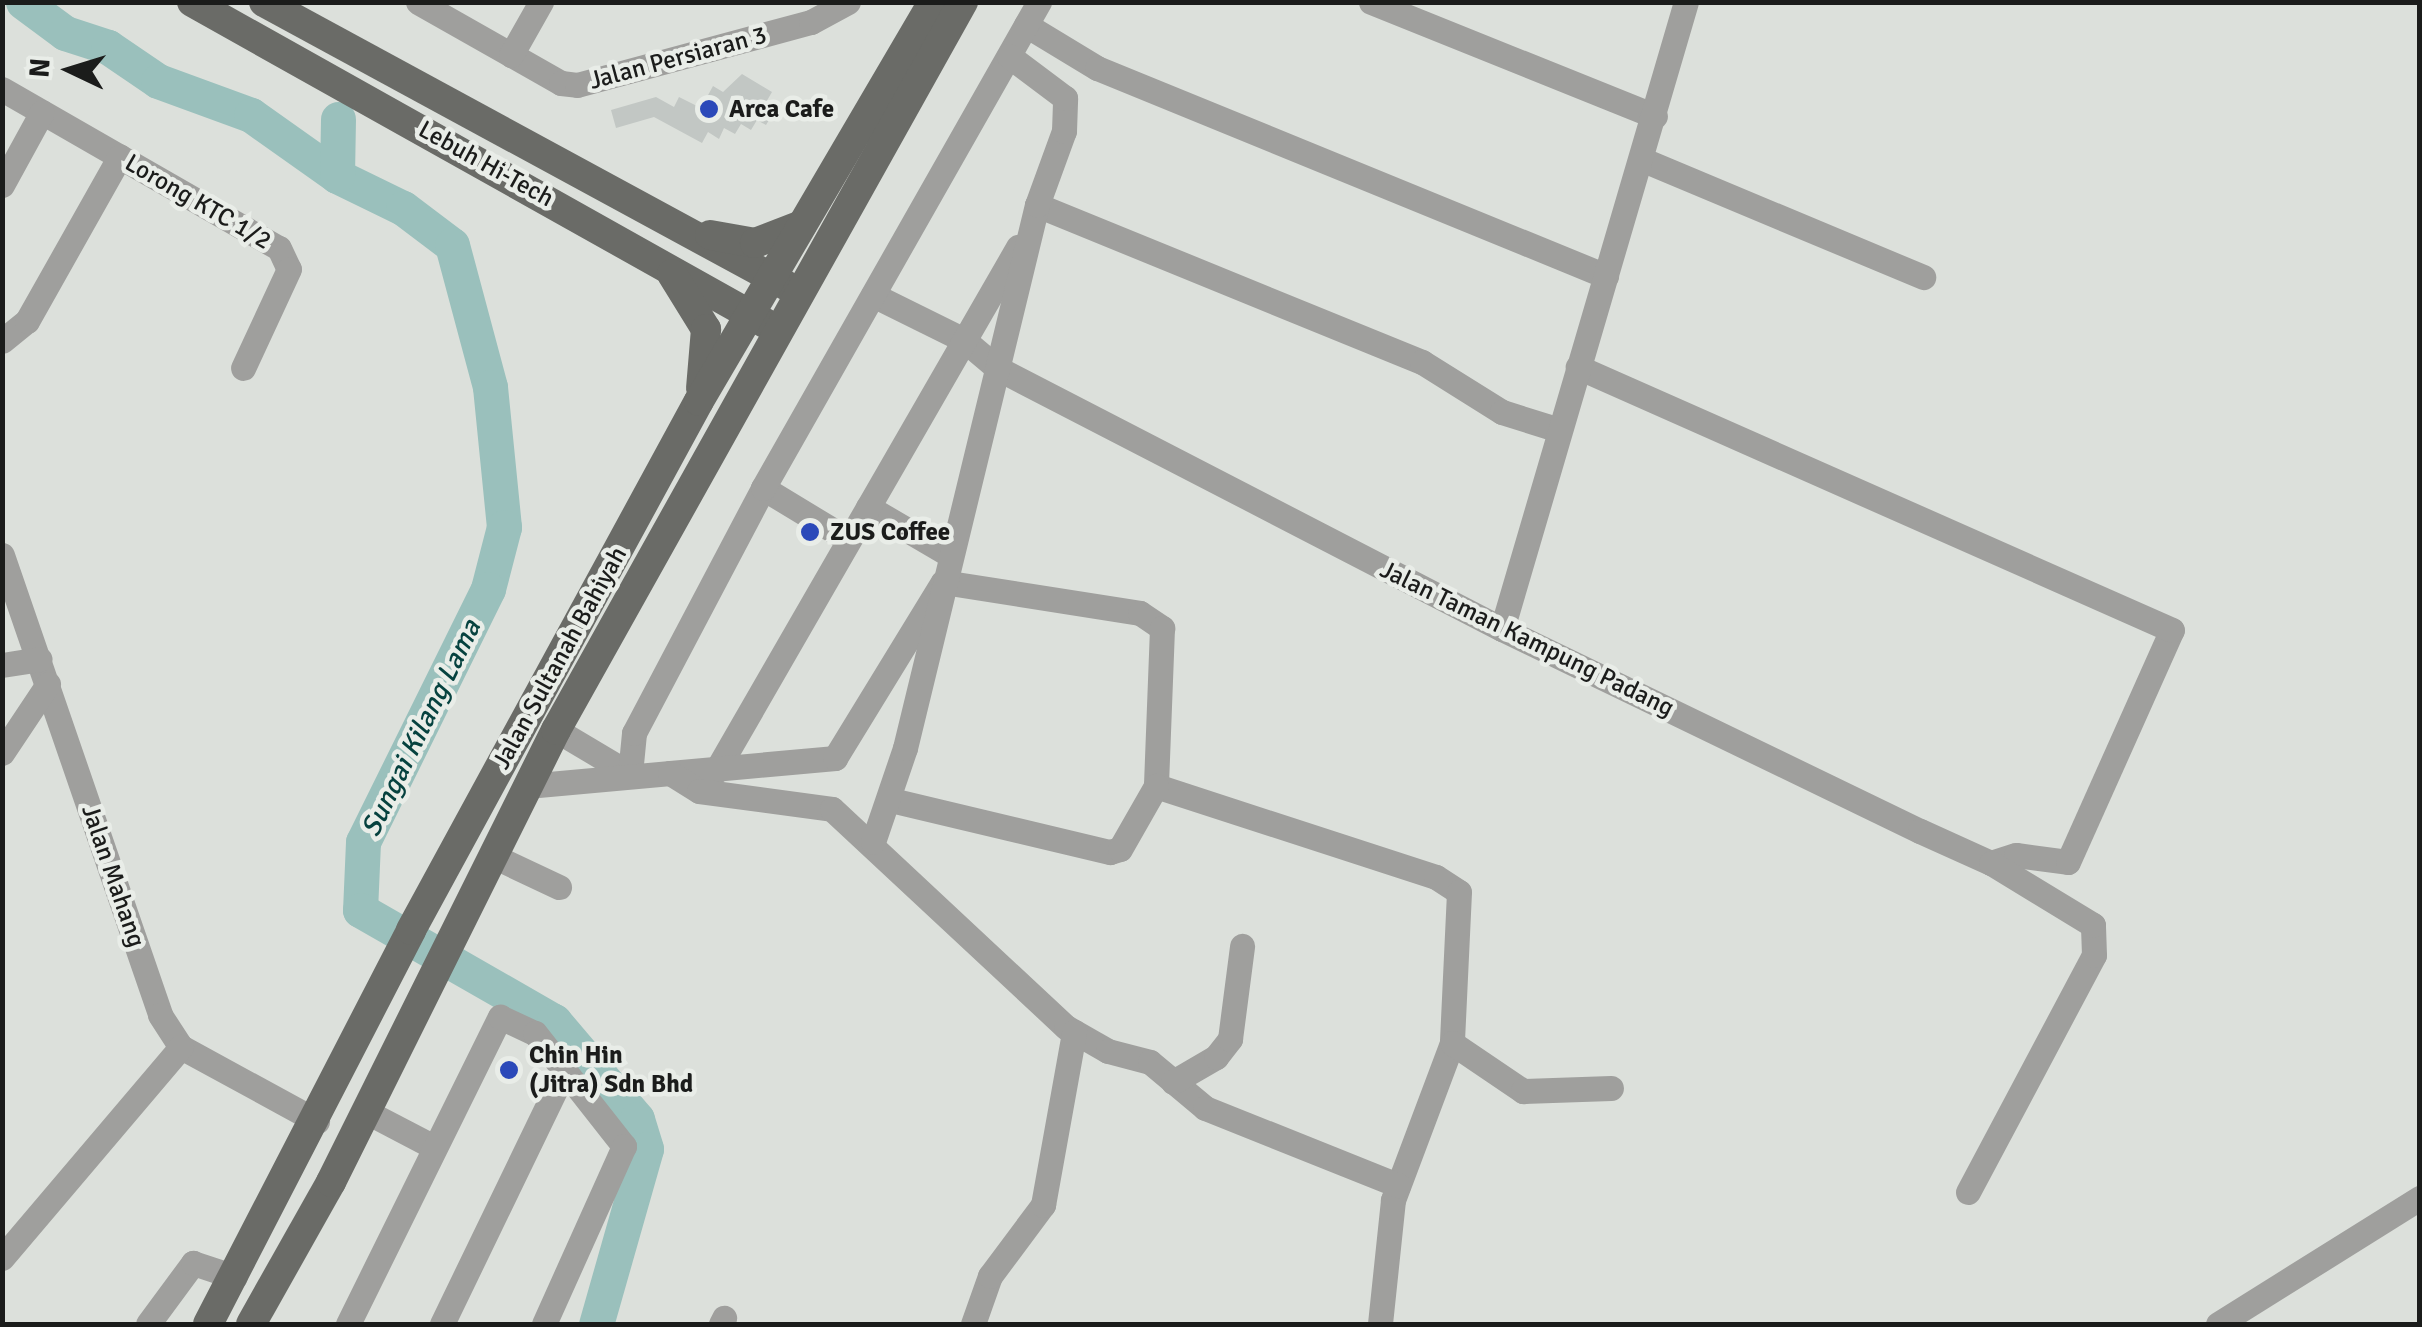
<!DOCTYPE html>
<style>
body{margin:0}
#map{position:relative;width:2422px;height:1327px;overflow:hidden;background:#dce0db;font-family:Signika,sans-serif}
div>[style]{position:absolute}
[style*='--x']{left:calc(var(--x)*1px);top:calc(var(--y)*1px);width:calc(var(--w)*1px);rotate:calc(var(--a)*1deg)}
.river>*{height:35px;margin:-17.5px;padding:0 17.5px;transform-origin:17.5px;border-radius:17.5px;background:#9ac0bc}
.building>*{inset:0;background:#c2c7c4}
.minor>*{height:25px;margin:-12.5px;padding:0 12.5px;transform-origin:12.5px;border-radius:12.5px;background:#9f9f9d}
.major>*{height:30px;margin:-15px;padding:0 15px;transform-origin:15px;border-radius:15px;background:#6a6b67}
.dots>*{width:28px;height:28px;translate:-50% -50%;box-sizing:border-box;border:5px solid #e9ede8;border-radius:50%}
span{translate:-50% -50%;white-space:nowrap;text-align:center;line-height:1.15;-webkit-text-stroke:9px #e9ede8;paint-order:stroke}
.street-label{font-size:25px;color:#1b1c1b}
.poi-label{font-size:25px;color:#1b1c1b;font-weight:700}
.left{translate:0 -50%;text-align:left}
.water-label{font-size:28px;color:#06423f;font-style:italic}
.frame{position:absolute;inset:0;border:5px solid #1b1c1b;pointer-events:none}
.north{position:absolute;left:20px;top:20px;width:100px;height:100px;-webkit-text-stroke:8px #e9ede8;paint-order:stroke;rotate:274deg;font-size:28px;font-weight:700;line-height:40px;text-align:center;color:#1b1c1b}
.north::after{content:'';display:block;margin:auto;width:35px;height:45px;background:#1b1c1b;clip-path:polygon(50% 0,100% 100%,50% 72%,0 100%)}
</style>
<div id="map">
<div class="river">
<i style="--x:23;--y:2;--w:52;--a:36.4"></i>
<i style="--x:65;--y:33;--w:45;--a:18"></i>
<i style="--x:108;--y:47;--w:60;--a:34.2"></i>
<i style="--x:158;--y:81;--w:99;--a:20.1"></i>
<i style="--x:251;--y:115;--w:105;--a:35.3"></i>
<i style="--x:337;--y:176;--w:73;--a:25.9"></i>
<i style="--x:403;--y:208;--w:61;--a:37.1"></i>
<i style="--x:452;--y:245;--w:147;--a:75"></i>
<i style="--x:490;--y:387;--w:141;--a:84.3"></i>
<i style="--x:504;--y:527;--w:64;--a:104.5"></i>
<i style="--x:488;--y:589;--w:282;--a:116.3"></i>
<i style="--x:363;--y:842;--w:68;--a:92.5"></i>
<i style="--x:360;--y:910;--w:224;--a:29.8"></i>
<i style="--x:554;--y:1021;--w:128;--a:49.7"></i>
<i style="--x:637;--y:1119;--w:31;--a:73"></i>
<i style="--x:646;--y:1149;--w:182;--a:105.9"></i>
<i style="--x:337;--y:176;--w:57;--a:-89"></i>
</div>
<div class="building">
<i style="clip-path:polygon(742px 74px,772px 92px,765px 104px,775px 110px,766px 125px,757px 120px,751px 130px,741px 124px,735px 134px,724px 128px,719px 139px,708px 132px,702px 143px,654px 117px,616px 128px,611px 110px,656px 97px,674px 107px,679px 97px,701px 108px,713px 86px,723px 92px)"></i>
</div>
<div class="minor">
<i style="--x:418;--y:2;--w:164;--a:29.5"></i>
<i style="--x:561;--y:83;--w:16;--a:7"></i>
<i style="--x:577;--y:85;--w:242;--a:-15.1"></i>
<i style="--x:811;--y:22;--w:42;--a:-28.4"></i>
<i style="--x:1371;--y:2;--w:306;--a:21.9"></i>
<i style="--x:1026;--y:25;--w:83;--a:31.2"></i>
<i style="--x:1097;--y:68;--w:550;--a:22.23"></i>
<i style="--x:511;--y:55;--w:61;--a:-60.5"></i>
<i style="--x:2;--y:89;--w:319;--a:29.9"></i>
<i style="--x:279;--y:248;--w:23;--a:65"></i>
<i style="--x:289;--y:269;--w:109;--a:114.9"></i>
<i style="--x:1641;--y:159;--w:306;--a:22.7"></i>
<i style="--x:2;--y:185;--w:83;--a:-61.3"></i>
<i style="--x:1037;--y:205;--w:416;--a:22.2"></i>
<i style="--x:1422;--y:362;--w:94;--a:32"></i>
<i style="--x:1502;--y:412;--w:60;--a:17.5"></i>
<i style="--x:873;--y:295;--w:102;--a:26.3"></i>
<i style="--x:964;--y:340;--w:43;--a:40.3"></i>
<i style="--x:997;--y:368;--w:568;--a:27.33"></i>
<i style="--x:1502;--y:629;--w:464;--a:25.8"></i>
<i style="--x:1920;--y:831;--w:78;--a:24.3"></i>
<i style="--x:1991;--y:863;--w:26;--a:-18"></i>
<i style="--x:2016;--y:855;--w:52;--a:7.7"></i>
<i style="--x:2068;--y:862;--w:254;--a:-65.9"></i>
<i style="--x:2172;--y:630;--w:650;--a:-156.12"></i>
<i style="--x:2;--y:341;--w:32;--a:-39"></i>
<i style="--x:27;--y:321;--w:189;--a:-60.6"></i>
<i style="--x:763;--y:488;--w:100;--a:31.2"></i>
<i style="--x:868;--y:507;--w:93;--a:30.4"></i>
<i style="--x:2;--y:555;--w:486;--a:71"></i>
<i style="--x:160;--y:1015;--w:38;--a:57"></i>
<i style="--x:181;--y:1047;--w:155;--a:28.6"></i>
<i style="--x:1502;--y:629;--w:653;--a:-73.65"></i>
<i style="--x:2;--y:665;--w:38;--a:-9"></i>
<i style="--x:556;--y:730;--w:86;--a:30.7"></i>
<i style="--x:2;--y:753;--w:83;--a:-56.3"></i>
<i style="--x:716;--y:771;--w:605;--a:-60.04"></i>
<i style="--x:670;--y:773;--w:166;--a:-5.2"></i>
<i style="--x:835;--y:758;--w:206;--a:-58.5"></i>
<i style="--x:943;--y:582;--w:199;--a:8.9"></i>
<i style="--x:1140;--y:613;--w:27;--a:34"></i>
<i style="--x:1162;--y:628;--w:158;--a:92.2"></i>
<i style="--x:1156;--y:786;--w:294;--a:18"></i>
<i style="--x:1436;--y:877;--w:27;--a:33"></i>
<i style="--x:1459;--y:892;--w:151;--a:92.7"></i>
<i style="--x:1452;--y:1043;--w:168;--a:110.6"></i>
<i style="--x:1393;--y:1200;--w:125;--a:96"></i>
<i style="--x:630;--y:774;--w:41;--a:-84.4"></i>
<i style="--x:634;--y:733;--w:277;--a:-62.2"></i>
<i style="--x:763;--y:488;--w:559;--a:-60.41"></i>
<i style="--x:527;--y:786;--w:144;--a:-5.2"></i>
<i style="--x:670;--y:773;--w:34;--a:32"></i>
<i style="--x:699;--y:791;--w:134;--a:7.7"></i>
<i style="--x:832;--y:809;--w:320;--a:43"></i>
<i style="--x:1066;--y:1027;--w:48;--a:29.7"></i>
<i style="--x:1108;--y:1051;--w:43;--a:14.7"></i>
<i style="--x:1150;--y:1062;--w:72;--a:39.9"></i>
<i style="--x:1205;--y:1108;--w:208;--a:21.8"></i>
<i style="--x:891;--y:800;--w:225;--a:13.4"></i>
<i style="--x:1110;--y:852;--w:10;--a:-17"></i>
<i style="--x:1120;--y:849;--w:73;--a:-60.3"></i>
<i style="--x:873;--y:842;--w:99;--a:-71.2"></i>
<i style="--x:905;--y:748;--w:559;--a:-76.34"></i>
<i style="--x:1037;--y:205;--w:79;--a:-70"></i>
<i style="--x:1064;--y:131;--w:33;--a:-88"></i>
<i style="--x:1065;--y:98;--w:70;--a:-143.1"></i>
<i style="--x:493;--y:856;--w:73;--a:25.2"></i>
<i style="--x:1452;--y:1043;--w:86;--a:34.1"></i>
<i style="--x:1523;--y:1091;--w:88;--a:-2"></i>
<i style="--x:1173;--y:1082;--w:50;--a:-30.2"></i>
<i style="--x:1216;--y:1057;--w:23;--a:-52"></i>
<i style="--x:1230;--y:1039;--w:94;--a:-82.6"></i>
<i style="--x:365;--y:1111;--w:78;--a:27.6"></i>
<i style="--x:1968;--y:1192;--w:268;--a:-62"></i>
<i style="--x:2094;--y:955;--w:30;--a:-92"></i>
<i style="--x:2093;--y:925;--w:119;--a:-148.7"></i>
<i style="--x:2;--y:1258;--w:277;--a:-49.7"></i>
<i style="--x:148;--y:1324;--w:76;--a:-53.6"></i>
<i style="--x:193;--y:1263;--w:44;--a:18.4"></i>
<i style="--x:348;--y:1324;--w:343;--a:-63.7"></i>
<i style="--x:500;--y:1017;--w:38;--a:25"></i>
<i style="--x:535;--y:1033;--w:144;--a:51.8"></i>
<i style="--x:624;--y:1146;--w:195;--a:114.2"></i>
<i style="--x:442;--y:1324;--w:282;--a:-64.2"></i>
<i style="--x:721;--y:1324;--w:7;--a:-63"></i>
<i style="--x:973;--y:1324;--w:51;--a:-70.5"></i>
<i style="--x:990;--y:1276;--w:89;--a:-53.3"></i>
<i style="--x:1043;--y:1205;--w:176;--a:-79.8"></i>
<i style="--x:2218;--y:1324;--w:238;--a:-32"></i>
</div>
<div class="major">
<i style="--x:192;--y:2;--w:657;--a:29.26"></i>
<i style="--x:264;--y:2;--w:595;--a:28.5"></i>
<i style="--x:710;--y:235;--w:46;--a:10.1"></i>
<i style="--x:755;--y:243;--w:50;--a:-21"></i>
<i style="--x:672;--y:274;--w:65;--a:58.3"></i>
<i style="--x:706;--y:329;--w:59;--a:94.8"></i>
<i style="--x:208;--y:1324;--w:443;--a:-62.7"></i>
<i style="--x:411;--y:930;--w:602;--a:-61.44"></i>
<i style="--x:699;--y:401;--w:463;--a:-59.6"></i>
<i style="--x:251;--y:1324;--w:163;--a:-60.6"></i>
<i style="--x:331;--y:1182;--w:505;--a:-63.54"></i>
<i style="--x:556;--y:730;--w:834;--a:-60.79"></i>
</div>
<div class="dots">
<i style="left:709px;top:109px;background:#2b49b9"></i>
<i style="left:810px;top:532px;background:#2b49b9"></i>
<i style="left:509px;top:1070px;background:#2b49b9"></i>
</div>
<div class="street-label">
<span style="left:678px;top:58px;rotate:-15deg">Jalan Persiaran 3</span>
<span style="left:486px;top:164px;rotate:29deg">Lebuh Hi-Tech</span>
<span style="left:198px;top:202px;rotate:30deg">Lorong KTC 1/2</span>
<span style="left:1527px;top:639px;rotate:26deg">Jalan Taman Kampung Padang</span>
<span style="left:560px;top:658px;rotate:-61deg">Jalan Sultanah Bahiyah</span>
<span style="left:113px;top:876px;rotate:71deg">Jalan Mahang</span>
</div>
<div class="poi-label">
<span class="left" style="left:729px;top:109px">Arca Cafe</span>
<span class="left" style="left:830px;top:532px">ZUS Coffee</span>
<span class="left" style="left:529px;top:1070px">Chin Hin<br>(Jitra) Sdn Bhd</span>
</div>
<div class="water-label">
<span style="left:421px;top:728px;rotate:-64deg">Sungai Kilang Lama</span>
</div>
<div class="frame"></div>
<div class="north">N</div>
</div>
